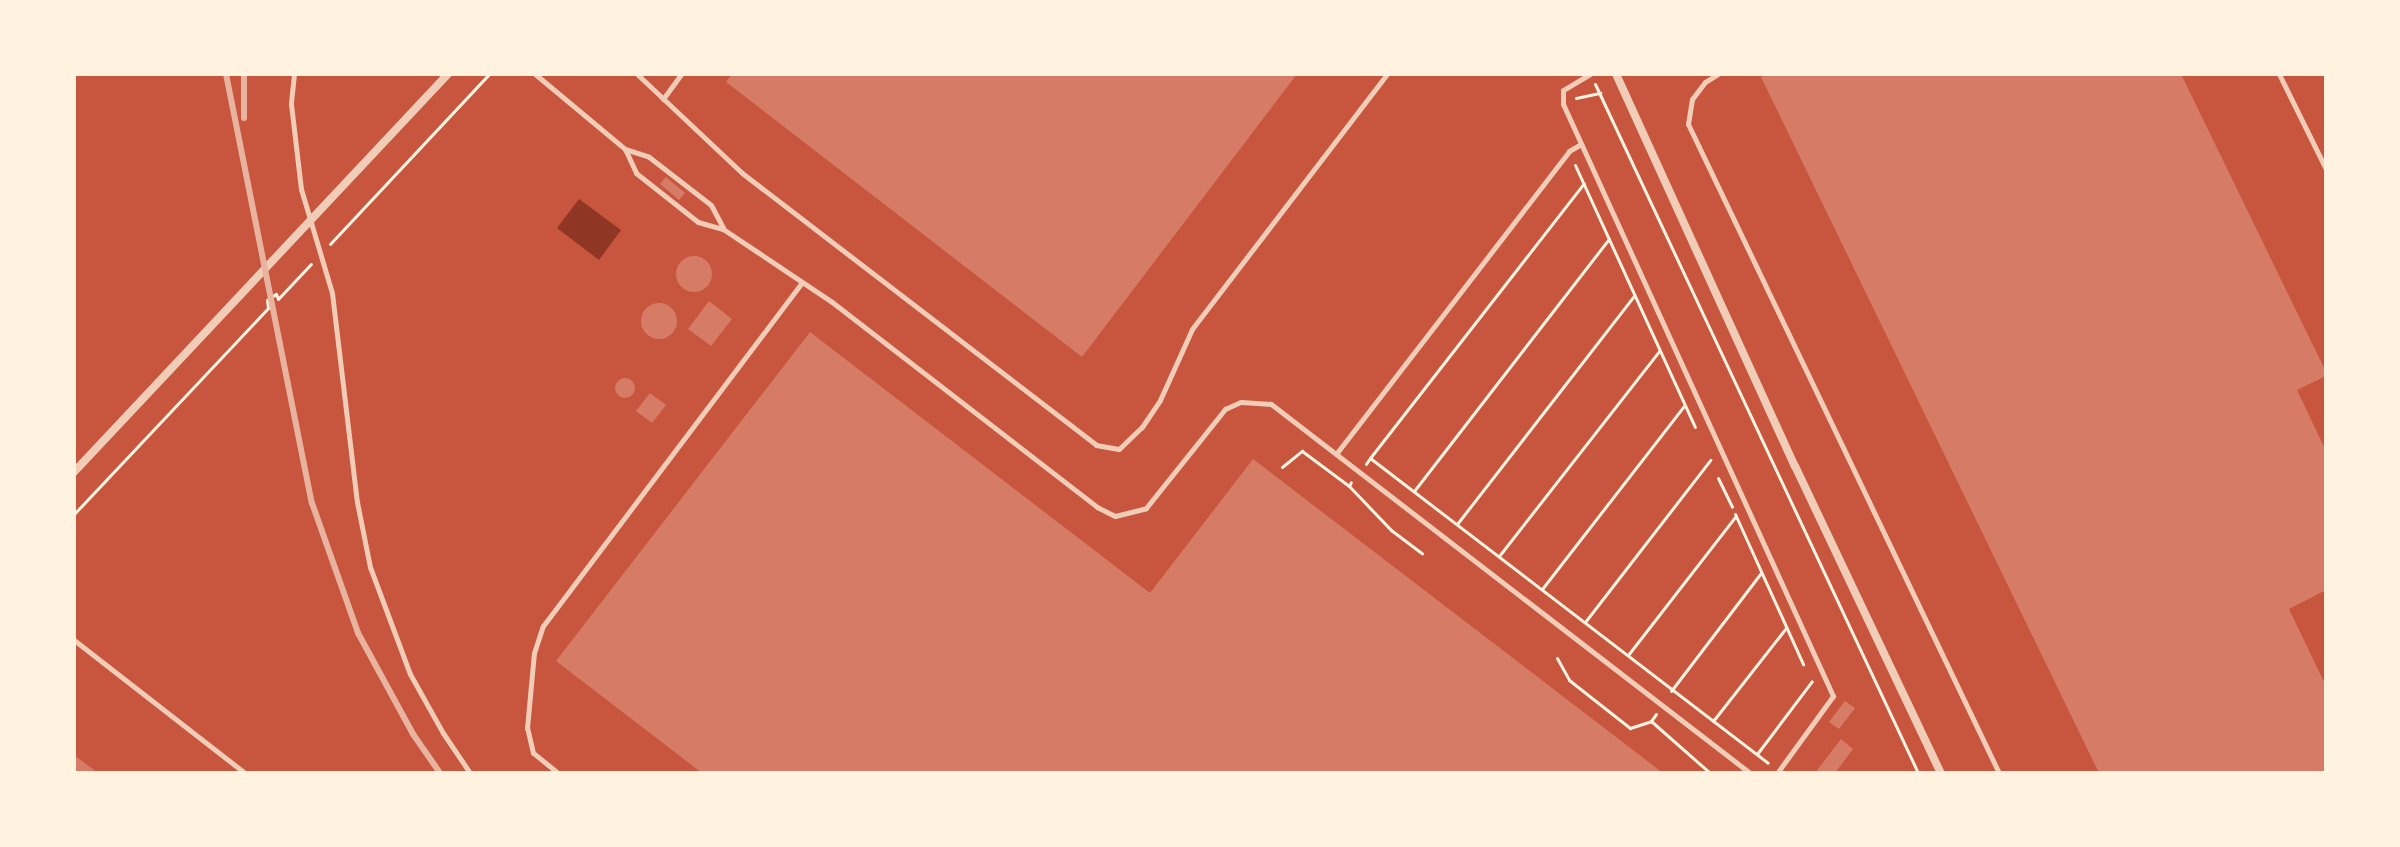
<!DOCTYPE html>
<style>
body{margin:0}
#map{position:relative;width:2400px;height:847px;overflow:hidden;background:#c8553d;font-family:Ubuntu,sans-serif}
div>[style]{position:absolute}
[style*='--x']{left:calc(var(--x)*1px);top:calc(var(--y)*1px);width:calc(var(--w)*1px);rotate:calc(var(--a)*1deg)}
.water>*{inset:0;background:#8f3625}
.building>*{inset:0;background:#d67c66}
.round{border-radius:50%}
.path>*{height:3px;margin:-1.5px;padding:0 1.5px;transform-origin:1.5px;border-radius:1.5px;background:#fff3e0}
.service>*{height:5px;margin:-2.5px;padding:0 2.5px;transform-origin:2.5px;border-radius:2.5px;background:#f1ccb7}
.minor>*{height:8px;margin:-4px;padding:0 4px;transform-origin:4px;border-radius:4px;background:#f1ccb7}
.rail>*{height:6px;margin:-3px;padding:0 3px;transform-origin:3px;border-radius:3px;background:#e9b49f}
span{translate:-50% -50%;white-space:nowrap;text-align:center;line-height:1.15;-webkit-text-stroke:8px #fff3e0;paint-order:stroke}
.frame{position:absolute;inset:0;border:76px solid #fff3e0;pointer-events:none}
</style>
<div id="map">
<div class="water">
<i style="clip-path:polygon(579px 199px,621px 230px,599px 260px,557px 228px)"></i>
</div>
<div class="building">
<i style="clip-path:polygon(732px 74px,1297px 74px,1082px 357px,726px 82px)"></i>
<i style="clip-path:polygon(1768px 74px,2181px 74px,2326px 372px,2326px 376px,2297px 390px,2326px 451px,2326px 590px,2289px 609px,2326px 686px,2326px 773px,2099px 773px,1761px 77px)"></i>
<i style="clip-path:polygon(666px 177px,685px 193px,679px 200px,660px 184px)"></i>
<i class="round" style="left:676px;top:256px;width:36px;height:36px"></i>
<i style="clip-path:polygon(709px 301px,732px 319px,711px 346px,688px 329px)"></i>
<i class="round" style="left:641px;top:303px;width:36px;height:36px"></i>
<i style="clip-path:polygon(810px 332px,1150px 593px,1253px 459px,1663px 773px,702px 773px,556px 661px)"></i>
<i class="round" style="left:615px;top:378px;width:20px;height:20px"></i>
<i style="clip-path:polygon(650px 393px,666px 405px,652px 423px,636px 411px)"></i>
<i style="clip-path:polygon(1845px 701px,1855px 708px,1839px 729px,1829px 722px)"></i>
<i style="clip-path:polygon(1841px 739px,1853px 749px,1835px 773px,1815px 773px)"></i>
<i style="clip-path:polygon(74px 755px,98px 773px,74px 773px)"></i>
</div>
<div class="path">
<i style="--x:1595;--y:84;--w:761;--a:64.88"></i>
<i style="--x:1576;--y:98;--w:25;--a:-12"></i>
<i style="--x:1575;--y:165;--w:288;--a:65.4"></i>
<i style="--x:330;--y:244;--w:233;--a:-46.9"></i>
<i style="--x:1370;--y:458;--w:348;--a:-52.1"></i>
<i style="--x:1366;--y:464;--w:7;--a:-56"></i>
<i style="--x:1370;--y:458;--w:501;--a:37.46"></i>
<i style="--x:1282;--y:467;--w:26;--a:-39"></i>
<i style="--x:1302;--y:451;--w:59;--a:36.7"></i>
<i style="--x:1349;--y:486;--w:4;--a:-63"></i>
<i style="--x:1718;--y:478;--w:32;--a:64"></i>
<i style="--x:1349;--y:486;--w:61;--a:46.3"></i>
<i style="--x:1391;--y:530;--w:39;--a:37"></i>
<i style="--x:1414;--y:491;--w:319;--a:-52.3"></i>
<i style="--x:74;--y:514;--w:283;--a:-46.7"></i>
<i style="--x:268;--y:308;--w:8;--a:-97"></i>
<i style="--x:267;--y:300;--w:11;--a:-34"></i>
<i style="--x:276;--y:294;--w:5;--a:68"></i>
<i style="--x:278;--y:299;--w:48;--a:-46.7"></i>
<i style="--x:1735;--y:514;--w:165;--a:65.6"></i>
<i style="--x:1457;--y:524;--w:289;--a:-52.2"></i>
<i style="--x:1499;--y:556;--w:260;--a:-52"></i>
<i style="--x:1542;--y:589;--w:232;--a:-52.2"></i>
<i style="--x:1585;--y:622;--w:205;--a:-52.3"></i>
<i style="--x:1628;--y:655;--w:176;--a:-52.2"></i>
<i style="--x:1557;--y:658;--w:25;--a:61"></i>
<i style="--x:1569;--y:680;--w:78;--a:38.2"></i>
<i style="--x:1630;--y:728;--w:22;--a:-18"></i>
<i style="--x:1671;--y:691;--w:148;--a:-52.7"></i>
<i style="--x:1656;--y:714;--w:9;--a:126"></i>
<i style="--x:1651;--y:721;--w:79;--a:41.4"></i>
<i style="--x:1713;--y:721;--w:118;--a:-51.9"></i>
<i style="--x:1757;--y:754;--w:91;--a:-53"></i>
</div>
<div class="service">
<i style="--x:294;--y:74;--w:30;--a:96"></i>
<i style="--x:291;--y:104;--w:86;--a:83.3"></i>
<i style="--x:301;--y:189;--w:109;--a:73.4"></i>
<i style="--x:332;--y:293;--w:210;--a:83.2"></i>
<i style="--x:357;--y:502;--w:66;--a:78.7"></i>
<i style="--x:370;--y:567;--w:114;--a:69.5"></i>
<i style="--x:410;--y:674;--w:68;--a:60.8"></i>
<i style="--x:443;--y:733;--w:48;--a:56"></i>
<i style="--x:535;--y:74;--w:117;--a:39.8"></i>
<i style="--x:625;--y:149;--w:25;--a:18"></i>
<i style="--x:649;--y:157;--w:78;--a:37.7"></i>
<i style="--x:711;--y:205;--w:26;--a:62"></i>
<i style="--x:637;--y:74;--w:144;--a:43.3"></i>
<i style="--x:742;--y:173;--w:446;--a:37.5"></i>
<i style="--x:1096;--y:445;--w:23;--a:10"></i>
<i style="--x:1119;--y:449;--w:32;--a:-44"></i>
<i style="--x:1142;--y:427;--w:32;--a:-56"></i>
<i style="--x:1160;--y:400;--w:78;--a:-65.7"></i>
<i style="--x:1192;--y:329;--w:321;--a:-52.6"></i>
<i style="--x:1590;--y:74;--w:31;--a:149"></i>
<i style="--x:1563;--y:90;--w:14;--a:90"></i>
<i style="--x:1563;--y:104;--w:651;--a:65.48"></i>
<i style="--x:1833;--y:696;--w:95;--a:126"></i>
<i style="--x:1718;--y:74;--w:15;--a:148"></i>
<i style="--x:1705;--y:82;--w:21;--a:127"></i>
<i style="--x:1692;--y:99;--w:25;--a:99"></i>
<i style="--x:1688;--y:124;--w:720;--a:64.4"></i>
<i style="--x:2279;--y:74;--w:106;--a:63.7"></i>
<i style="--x:663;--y:99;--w:31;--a:-54"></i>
<i style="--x:625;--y:149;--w:26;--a:65"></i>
<i style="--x:636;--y:173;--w:79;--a:38.3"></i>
<i style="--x:698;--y:222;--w:26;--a:16"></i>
<i style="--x:723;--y:229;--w:131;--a:33.8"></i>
<i style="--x:832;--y:302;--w:335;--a:37.7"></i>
<i style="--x:1097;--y:507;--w:20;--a:27"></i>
<i style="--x:1115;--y:516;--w:32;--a:-14"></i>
<i style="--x:1146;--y:508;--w:127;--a:-51.4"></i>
<i style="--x:1225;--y:409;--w:17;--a:-24"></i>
<i style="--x:1241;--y:402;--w:30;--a:4"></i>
<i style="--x:1271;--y:404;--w:605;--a:37.61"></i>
<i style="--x:1336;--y:454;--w:382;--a:-52.4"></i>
<i style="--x:1569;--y:151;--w:14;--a:-30"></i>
<i style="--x:74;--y:640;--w:217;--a:37.9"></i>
<i style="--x:558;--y:773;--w:32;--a:-141"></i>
<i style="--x:533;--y:753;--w:26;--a:-103"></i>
<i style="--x:527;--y:728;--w:75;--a:-84.7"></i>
<i style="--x:534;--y:653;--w:28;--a:-72"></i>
<i style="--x:543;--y:626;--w:428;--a:-53"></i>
</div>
<div class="minor">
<i style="--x:1616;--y:74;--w:431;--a:65.5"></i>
<i style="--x:1795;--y:466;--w:340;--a:64.6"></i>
<i style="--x:74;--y:472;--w:546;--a:-46.78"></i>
</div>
<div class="rail">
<i style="--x:226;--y:74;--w:438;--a:78.7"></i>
<i style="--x:312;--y:503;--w:138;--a:70.5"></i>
<i style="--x:358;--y:633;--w:115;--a:61.4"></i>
<i style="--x:413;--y:734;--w:47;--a:55.3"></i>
<i style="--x:244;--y:74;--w:44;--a:90"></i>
</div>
<div class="frame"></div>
</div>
